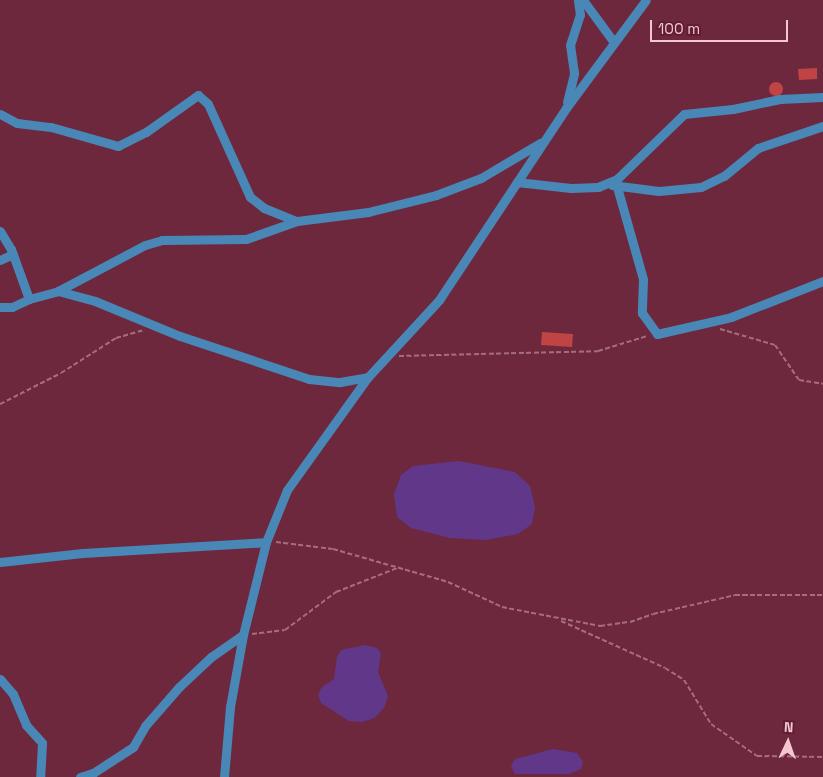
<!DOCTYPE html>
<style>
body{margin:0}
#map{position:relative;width:823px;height:777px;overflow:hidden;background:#6d283d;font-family:"Space Grotesk",sans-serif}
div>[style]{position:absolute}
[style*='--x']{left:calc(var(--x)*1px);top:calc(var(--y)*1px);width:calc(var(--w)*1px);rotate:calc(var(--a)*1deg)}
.green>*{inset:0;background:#61378a}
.building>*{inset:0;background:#bf4443}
.round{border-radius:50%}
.path>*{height:2px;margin-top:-1px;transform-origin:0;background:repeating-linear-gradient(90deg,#a76d7d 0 5px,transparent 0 7.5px)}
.street>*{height:9px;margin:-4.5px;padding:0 4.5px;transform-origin:4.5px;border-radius:4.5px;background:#4987b7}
span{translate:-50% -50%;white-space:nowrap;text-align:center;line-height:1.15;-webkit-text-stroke:5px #611d32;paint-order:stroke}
.north{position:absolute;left:763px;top:717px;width:50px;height:50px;-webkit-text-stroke:4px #611d32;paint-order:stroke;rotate:3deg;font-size:14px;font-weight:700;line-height:20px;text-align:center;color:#f2c7d0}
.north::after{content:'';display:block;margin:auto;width:18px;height:22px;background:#f2c7d0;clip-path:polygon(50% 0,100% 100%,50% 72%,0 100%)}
.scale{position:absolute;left:650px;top:20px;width:138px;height:22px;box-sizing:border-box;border:2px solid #f2c7d0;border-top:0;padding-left:6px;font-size:15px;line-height:18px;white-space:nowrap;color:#f2c7d0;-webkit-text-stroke:4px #611d32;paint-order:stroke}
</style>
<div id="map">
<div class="green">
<i style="clip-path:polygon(459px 461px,515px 472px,530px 486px,535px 508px,532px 524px,518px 534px,486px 540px,450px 538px,411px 528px,397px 517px,394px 494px,401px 475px,413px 466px)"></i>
<i style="clip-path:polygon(365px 645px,377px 648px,381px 653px,378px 672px,388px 696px,384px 708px,374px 718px,362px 722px,349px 721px,321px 703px,318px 694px,322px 687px,334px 679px,337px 657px,341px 650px)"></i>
<i style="clip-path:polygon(553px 749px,577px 753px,583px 762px,581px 769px,569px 774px,515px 774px,511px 766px,515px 759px)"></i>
</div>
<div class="building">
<i style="clip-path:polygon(817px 68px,817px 79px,799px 80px,798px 69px)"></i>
<i class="round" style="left:769px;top:82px;width:14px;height:14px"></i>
<i style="clip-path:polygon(542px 332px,573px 334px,572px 347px,541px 345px)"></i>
</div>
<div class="path">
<i style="--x:720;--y:329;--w:57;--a:16.2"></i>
<i style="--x:775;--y:345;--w:42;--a:55.6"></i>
<i style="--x:799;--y:380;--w:24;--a:9"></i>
<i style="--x:399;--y:356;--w:199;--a:-1.4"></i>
<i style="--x:598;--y:351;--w:51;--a:-17"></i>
<i style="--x:0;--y:404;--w:68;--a:-26.9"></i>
<i style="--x:61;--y:373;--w:65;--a:-32.5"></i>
<i style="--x:116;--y:338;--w:29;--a:-16"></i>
<i style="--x:276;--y:542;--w:57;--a:7"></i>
<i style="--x:333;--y:549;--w:120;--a:16"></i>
<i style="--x:448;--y:582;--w:60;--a:24.8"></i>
<i style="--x:502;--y:607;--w:100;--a:11"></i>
<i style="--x:600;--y:626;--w:30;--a:-8"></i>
<i style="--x:630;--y:622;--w:24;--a:-19"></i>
<i style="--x:653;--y:614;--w:84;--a:-13"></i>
<i style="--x:735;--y:595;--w:88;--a:0"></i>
<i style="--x:561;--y:621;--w:114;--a:24.3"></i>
<i style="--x:665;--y:668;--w:22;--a:32"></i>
<i style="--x:684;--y:680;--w:52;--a:58.5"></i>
<i style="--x:711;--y:724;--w:56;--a:34.8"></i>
<i style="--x:757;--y:756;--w:66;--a:0.9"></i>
<i style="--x:252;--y:634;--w:33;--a:-7"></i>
<i style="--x:285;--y:630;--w:64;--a:-36.7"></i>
<i style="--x:336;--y:592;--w:66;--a:-21.5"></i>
</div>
<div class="street">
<i style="--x:583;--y:0;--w:51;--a:53.8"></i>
<i style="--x:567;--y:102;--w:30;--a:-76"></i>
<i style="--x:574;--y:73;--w:28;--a:-98"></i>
<i style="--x:570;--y:45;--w:32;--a:-72"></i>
<i style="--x:580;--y:15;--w:15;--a:-98"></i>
<i style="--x:0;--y:114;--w:19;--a:28"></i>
<i style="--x:17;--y:123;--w:34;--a:7"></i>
<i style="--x:51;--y:127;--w:70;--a:15.8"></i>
<i style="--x:118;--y:146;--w:31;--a:-27"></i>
<i style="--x:146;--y:132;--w:64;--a:-35.4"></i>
<i style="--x:198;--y:95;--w:13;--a:42"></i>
<i style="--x:208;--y:104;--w:102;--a:65.7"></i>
<i style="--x:250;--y:197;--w:18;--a:38"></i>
<i style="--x:264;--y:208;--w:35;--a:22"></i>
<i style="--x:517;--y:182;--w:54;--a:6.3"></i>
<i style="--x:571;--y:188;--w:27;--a:-2"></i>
<i style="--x:598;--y:187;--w:21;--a:-23"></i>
<i style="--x:617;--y:179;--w:93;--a:-44.1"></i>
<i style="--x:684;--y:114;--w:49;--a:-5.8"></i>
<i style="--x:733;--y:109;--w:48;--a:-12"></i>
<i style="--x:780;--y:99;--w:43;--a:-2.7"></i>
<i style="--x:612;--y:185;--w:47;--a:7.3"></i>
<i style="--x:659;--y:191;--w:42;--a:-5.4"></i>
<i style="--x:701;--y:187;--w:25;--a:-26"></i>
<i style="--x:724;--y:176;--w:44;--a:-39.5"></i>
<i style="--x:758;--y:148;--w:69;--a:-18.7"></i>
<i style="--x:617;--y:187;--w:96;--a:74.2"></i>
<i style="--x:643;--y:279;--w:34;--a:92"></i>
<i style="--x:642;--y:313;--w:26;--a:54"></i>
<i style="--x:657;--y:334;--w:76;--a:-12.9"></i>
<i style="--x:731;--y:317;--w:99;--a:-21.4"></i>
<i style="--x:0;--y:231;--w:21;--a:59"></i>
<i style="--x:11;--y:249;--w:53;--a:70.2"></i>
<i style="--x:29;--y:299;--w:30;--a:-15"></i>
<i style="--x:58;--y:291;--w:38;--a:15"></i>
<i style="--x:95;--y:301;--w:92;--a:22.4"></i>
<i style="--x:180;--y:336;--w:136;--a:18.4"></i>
<i style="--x:309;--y:379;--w:31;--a:6"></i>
<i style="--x:340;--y:382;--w:28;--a:-10"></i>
<i style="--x:0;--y:260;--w:14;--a:-25"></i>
<i style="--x:58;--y:291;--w:98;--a:-27.9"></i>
<i style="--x:145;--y:245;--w:18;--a:-16"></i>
<i style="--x:162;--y:240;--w:84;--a:-0.7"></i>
<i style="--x:246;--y:239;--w:54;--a:-19.4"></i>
<i style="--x:297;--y:221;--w:72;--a:-7.2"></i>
<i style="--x:368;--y:212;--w:70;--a:-14"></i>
<i style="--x:436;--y:195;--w:48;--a:-20.7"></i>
<i style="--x:481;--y:178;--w:69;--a:-30.7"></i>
<i style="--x:0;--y:307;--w:12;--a:0"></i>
<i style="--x:12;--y:307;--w:19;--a:-25"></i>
<i style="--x:0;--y:562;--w:83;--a:-6.2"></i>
<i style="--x:83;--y:553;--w:183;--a:-3.4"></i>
<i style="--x:0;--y:679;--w:20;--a:49"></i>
<i style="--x:13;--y:694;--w:34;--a:67"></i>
<i style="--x:26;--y:725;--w:24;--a:48"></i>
<i style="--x:42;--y:743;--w:34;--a:93"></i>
<i style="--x:80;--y:777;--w:14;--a:-17"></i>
<i style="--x:93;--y:773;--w:48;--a:-33"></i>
<i style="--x:133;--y:747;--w:24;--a:-60"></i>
<i style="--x:145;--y:726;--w:52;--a:-48.9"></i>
<i style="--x:179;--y:687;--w:44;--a:-43.2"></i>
<i style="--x:211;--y:657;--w:39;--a:-35"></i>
<i style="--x:224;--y:777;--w:70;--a:-85.1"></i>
<i style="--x:230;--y:707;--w:73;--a:-79.8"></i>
<i style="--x:243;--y:635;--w:96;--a:-76.1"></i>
<i style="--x:266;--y:542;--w:56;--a:-68"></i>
<i style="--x:287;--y:490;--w:139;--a:-54.4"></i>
<i style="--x:368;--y:377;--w:105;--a:-47.3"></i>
<i style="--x:439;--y:300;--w:230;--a:-56.5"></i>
<i style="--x:566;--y:108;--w:134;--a:-53.5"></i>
</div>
<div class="north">N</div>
<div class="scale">100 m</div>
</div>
